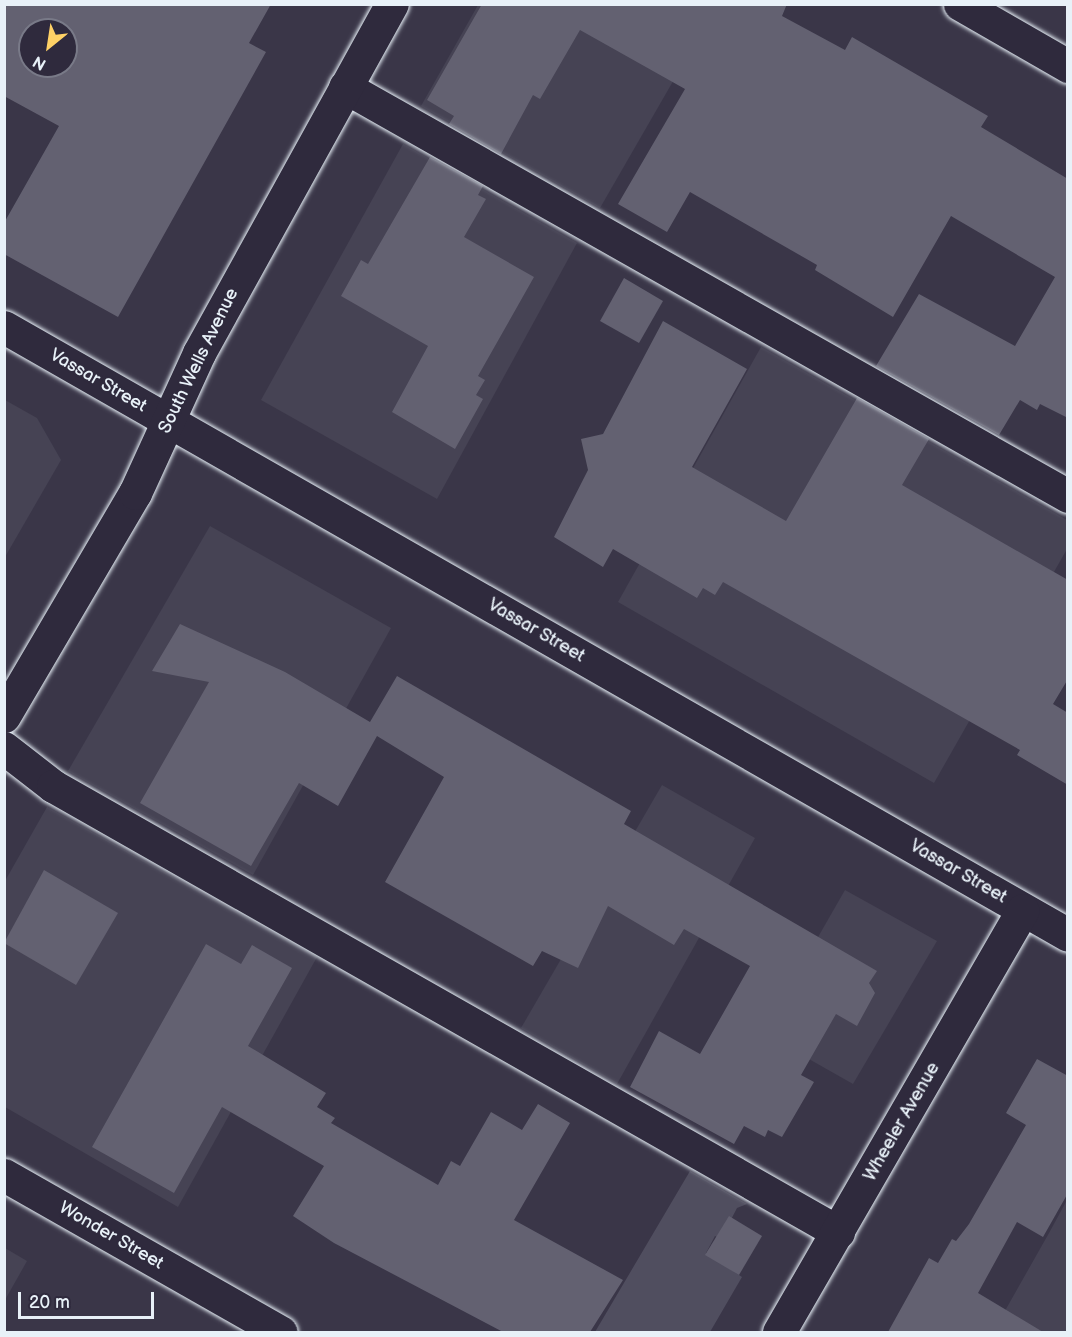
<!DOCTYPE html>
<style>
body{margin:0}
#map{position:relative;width:1072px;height:1337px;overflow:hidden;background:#3a3648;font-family:"Balsamiq Sans",sans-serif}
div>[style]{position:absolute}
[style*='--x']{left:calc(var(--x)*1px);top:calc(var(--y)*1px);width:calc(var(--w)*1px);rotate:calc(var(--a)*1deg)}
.built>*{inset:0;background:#464354}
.green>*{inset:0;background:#504e5f}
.building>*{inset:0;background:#636171}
.roads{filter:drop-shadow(0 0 2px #e8f1f8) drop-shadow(0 0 2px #e8f1f8)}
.minor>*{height:33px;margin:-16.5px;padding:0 16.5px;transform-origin:16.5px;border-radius:16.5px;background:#2f2a3d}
.major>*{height:33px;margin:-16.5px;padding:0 16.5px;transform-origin:16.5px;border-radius:16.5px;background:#2f2a3d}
span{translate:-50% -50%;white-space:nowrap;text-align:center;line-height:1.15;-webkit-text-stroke:4.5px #2f2a3d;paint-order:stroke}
.street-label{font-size:18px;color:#e8f1f8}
.frame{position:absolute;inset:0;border:6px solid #e8f1f8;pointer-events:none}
.north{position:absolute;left:18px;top:18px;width:60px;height:60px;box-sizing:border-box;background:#2f2a3d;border:2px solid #797a88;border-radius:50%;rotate:210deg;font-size:16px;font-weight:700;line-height:24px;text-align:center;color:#e8f1f8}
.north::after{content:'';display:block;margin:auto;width:21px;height:27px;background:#ffd166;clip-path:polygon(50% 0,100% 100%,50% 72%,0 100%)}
.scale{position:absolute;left:18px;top:1292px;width:136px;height:27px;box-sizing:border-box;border:3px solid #e8f1f8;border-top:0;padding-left:8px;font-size:18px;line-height:21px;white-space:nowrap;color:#e8f1f8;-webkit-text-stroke:4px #2f2a3d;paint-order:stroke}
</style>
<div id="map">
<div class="built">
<i style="clip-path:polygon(478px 5px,717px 5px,600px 208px,421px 106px)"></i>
<i style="clip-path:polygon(403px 144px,577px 243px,437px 499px,261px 400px)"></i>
<i style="clip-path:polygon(761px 347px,1067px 520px,1067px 549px,934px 783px,618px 602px)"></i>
<i style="clip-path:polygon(5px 400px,37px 418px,61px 460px,5px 557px)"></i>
<i style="clip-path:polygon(210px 526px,391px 628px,253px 875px,68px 771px)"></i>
<i style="clip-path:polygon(662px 785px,755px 838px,617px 1084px,521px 1028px)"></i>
<i style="clip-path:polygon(47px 807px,317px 957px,178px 1207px,5px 1107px,5px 881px)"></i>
<i style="clip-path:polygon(845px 890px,937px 941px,853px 1084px,763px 1033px)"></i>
<i style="clip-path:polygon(1067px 1200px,1067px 1332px,993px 1332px,1049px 1233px)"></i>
<i style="clip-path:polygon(5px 1248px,27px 1261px,5px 1300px)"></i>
</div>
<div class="green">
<i style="clip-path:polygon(690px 1171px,747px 1204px,737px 1208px,721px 1239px,715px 1236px,706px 1253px,742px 1277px,710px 1332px,595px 1332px)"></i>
</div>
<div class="building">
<i style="clip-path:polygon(evenodd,4px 4px,271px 4px,249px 43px,266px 52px,118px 317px,4px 254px,4px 223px,59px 126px,4px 96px,4px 4px,30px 30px,66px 30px,66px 66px,30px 66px,30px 30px)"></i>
<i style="clip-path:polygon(482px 4px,787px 4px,782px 16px,845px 50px,852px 37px,988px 116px,981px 127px,1068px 179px,1068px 418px,1040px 404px,1037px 410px,1020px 400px,999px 435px,876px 366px,919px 294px,1015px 346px,1055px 277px,951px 216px,893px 317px,815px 270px,817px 265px,690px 192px,667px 232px,618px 204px,685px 89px,580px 30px,540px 99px,533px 95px,501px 154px,449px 124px,454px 116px,427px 100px)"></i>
<i style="clip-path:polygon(430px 157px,483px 186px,478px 195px,486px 199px,464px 237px,534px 277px,478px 376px,485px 380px,476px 395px,483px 399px,455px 449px,392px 412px,428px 346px,341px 296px,361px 260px,368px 264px)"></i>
<i style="clip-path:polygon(624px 278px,663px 301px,639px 343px,600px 321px)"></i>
<i style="clip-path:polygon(663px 321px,747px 369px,692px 467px,786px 521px,857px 398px,929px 439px,902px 485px,1068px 580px,1068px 679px,1053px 704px,1068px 713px,1068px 785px,1017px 755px,1020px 750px,723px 582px,715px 595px,703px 588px,697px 598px,613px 549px,603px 567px,554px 537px,588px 470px,581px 439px,603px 434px)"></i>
<i style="clip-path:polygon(180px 624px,285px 672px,370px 722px,397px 676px,631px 811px,624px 824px,877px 971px,869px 983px,875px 993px,857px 1026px,836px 1014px,801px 1075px,814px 1082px,782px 1137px,768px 1130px,765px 1137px,744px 1126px,734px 1144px,630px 1087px,659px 1031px,700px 1054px,750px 966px,684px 929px,674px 945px,608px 906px,578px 968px,542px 951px,533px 966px,385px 882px,444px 777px,377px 736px,338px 806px,299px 783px,251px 866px,140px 803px,209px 682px,152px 671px)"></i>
<i style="clip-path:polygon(44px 870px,118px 913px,76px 985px,4px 943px)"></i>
<i style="clip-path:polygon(206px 944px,241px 964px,252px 945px,292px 968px,248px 1046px,326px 1093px,317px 1107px,335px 1118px,331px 1123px,438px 1185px,451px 1161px,460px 1166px,491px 1112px,522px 1130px,538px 1104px,570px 1123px,514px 1220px,623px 1280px,590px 1332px,503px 1332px,334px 1243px,293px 1216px,324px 1166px,222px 1107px,174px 1193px,92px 1147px)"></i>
<i style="clip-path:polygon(1037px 1059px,1068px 1076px,1068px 1193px,1043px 1237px,1017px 1222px,978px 1293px,1043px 1332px,888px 1332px,929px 1258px,938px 1263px,952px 1239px,956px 1241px,969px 1224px,1026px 1125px,1006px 1113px)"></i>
<i style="clip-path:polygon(729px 1216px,762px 1236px,739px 1275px,705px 1255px)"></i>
</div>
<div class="roads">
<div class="minor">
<i style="--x:960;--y:4;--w:125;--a:29.9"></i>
<i style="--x:345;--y:87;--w:831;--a:29.5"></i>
<i style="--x:4;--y:327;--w:1225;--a:29.74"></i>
<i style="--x:4;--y:748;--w:62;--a:37.8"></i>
<i style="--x:53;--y:786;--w:903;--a:29.6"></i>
<i style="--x:4;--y:1175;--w:318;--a:29.6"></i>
<i style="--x:779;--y:1332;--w:487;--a:-60"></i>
</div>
<div class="major">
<i style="--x:4;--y:716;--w:259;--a:-59.6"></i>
<i style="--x:135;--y:493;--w:154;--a:-65.4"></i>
<i style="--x:199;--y:353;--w:399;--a:-61.1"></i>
</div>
</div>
<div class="street-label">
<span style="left:199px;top:361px;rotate:-64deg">South Wells Avenue</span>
<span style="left:98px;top:381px;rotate:30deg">Vassar Street</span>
<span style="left:536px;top:631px;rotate:30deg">Vassar Street</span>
<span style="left:958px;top:872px;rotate:30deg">Vassar Street</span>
<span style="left:902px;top:1122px;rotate:-60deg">Wheeler Avenue</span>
<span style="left:111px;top:1236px;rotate:30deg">Wonder Street</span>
</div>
<div class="frame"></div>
<div class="north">N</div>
<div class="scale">20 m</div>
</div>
